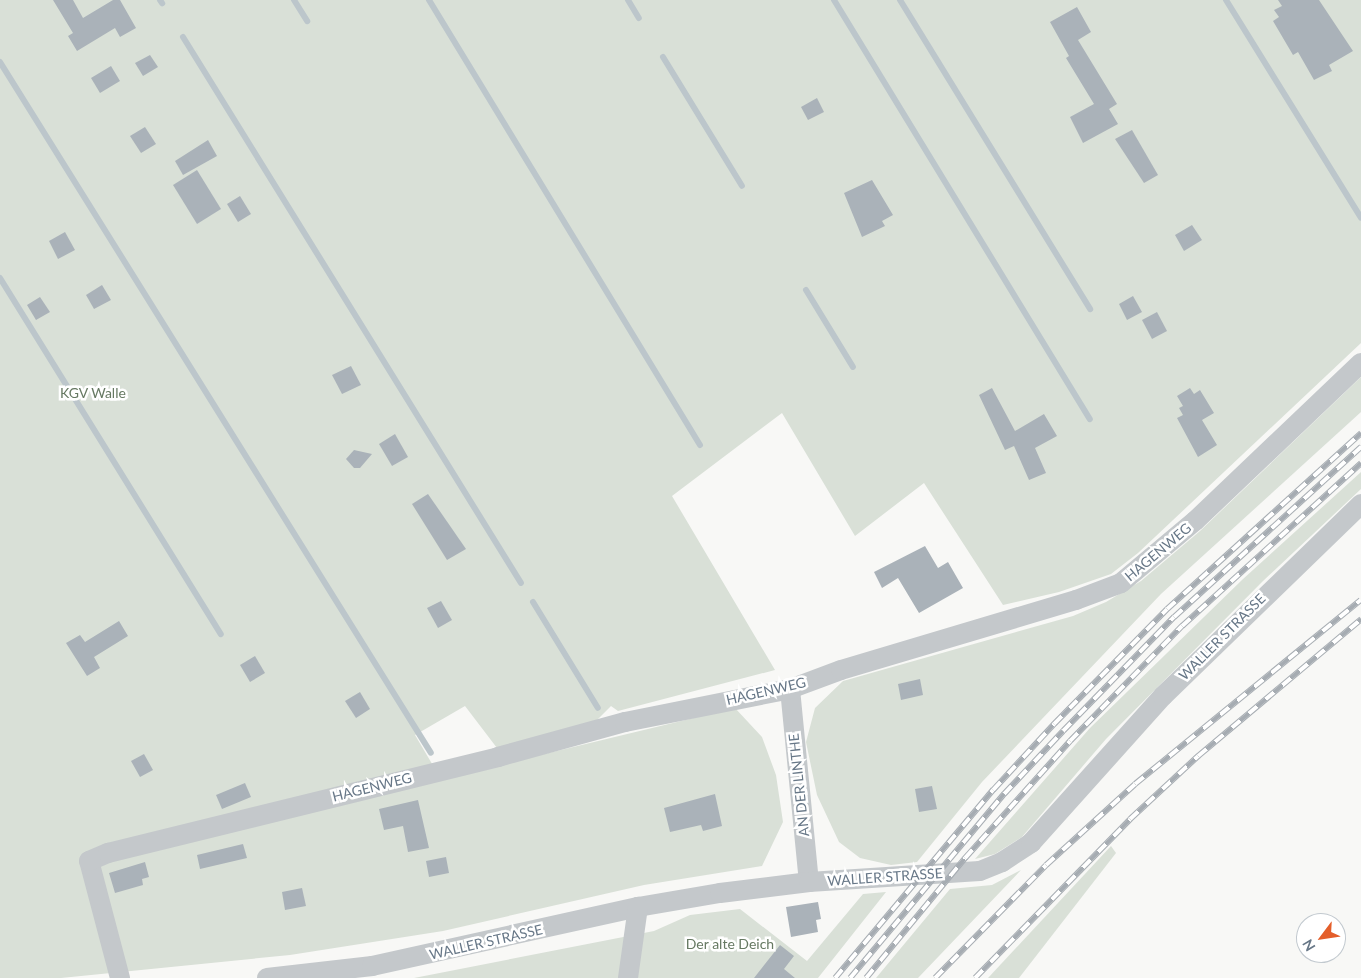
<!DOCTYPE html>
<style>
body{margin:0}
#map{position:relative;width:1361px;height:978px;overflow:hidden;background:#f8f8f6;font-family:Lato,sans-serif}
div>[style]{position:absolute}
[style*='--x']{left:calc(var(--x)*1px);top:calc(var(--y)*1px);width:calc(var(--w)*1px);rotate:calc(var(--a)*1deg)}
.green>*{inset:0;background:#d9e0d7}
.stream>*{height:6px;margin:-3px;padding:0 3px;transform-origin:3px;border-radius:3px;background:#bcc6cb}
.building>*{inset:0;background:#aab2b9}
.minor>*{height:20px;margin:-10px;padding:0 10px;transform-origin:10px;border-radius:10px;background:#c4c8cb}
.rail>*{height:5.5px;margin-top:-2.75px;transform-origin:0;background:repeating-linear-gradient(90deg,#fff 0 11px,#a6acb2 0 22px);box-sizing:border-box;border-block:1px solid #a6acb2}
span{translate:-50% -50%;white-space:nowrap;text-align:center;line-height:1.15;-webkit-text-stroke:5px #fff;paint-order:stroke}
.park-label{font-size:14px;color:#667962}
.street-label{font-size:14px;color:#677787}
.north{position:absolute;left:1296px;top:913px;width:50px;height:50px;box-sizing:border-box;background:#fff;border:1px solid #c2c9cf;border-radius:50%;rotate:239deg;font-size:14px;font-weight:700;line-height:20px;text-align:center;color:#677787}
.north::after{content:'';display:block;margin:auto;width:18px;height:22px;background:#e45e2a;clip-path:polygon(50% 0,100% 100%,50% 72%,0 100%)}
</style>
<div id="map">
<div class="green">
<i style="clip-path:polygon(0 0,1361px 0,1361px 343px,1138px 553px,1111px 574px,1059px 592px,1003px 605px,924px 483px,855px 536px,782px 413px,672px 496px,775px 670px,618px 711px,611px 706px,596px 721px,497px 748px,465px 706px,415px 735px,441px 779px,735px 708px,762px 737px,776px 775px,783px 822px,762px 866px,644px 885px,443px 931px,290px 955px,61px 978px,0 978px)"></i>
<i style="clip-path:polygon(1361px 377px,1361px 412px,1161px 594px,982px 782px,917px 862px,891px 865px,860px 858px,839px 842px,817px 795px,806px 742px,815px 708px,843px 681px,1073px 616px,1106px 602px,1141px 581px,1200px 531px)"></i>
<i style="clip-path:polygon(1361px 472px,1361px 489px,1263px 581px,1106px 739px,1022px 837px,995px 854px,975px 859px,1090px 728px,1243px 579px)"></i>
<i style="clip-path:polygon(1111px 846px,1116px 853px,1019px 978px,988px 978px)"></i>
<i style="clip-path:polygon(1021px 870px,918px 978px,876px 978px,950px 889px,992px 885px)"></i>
<i style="clip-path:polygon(886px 892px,818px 978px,414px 978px,654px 931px,690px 915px,740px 909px,807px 961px,863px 894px)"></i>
</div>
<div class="stream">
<i style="--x:160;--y:0;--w:4;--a:56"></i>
<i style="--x:294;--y:0;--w:25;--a:58"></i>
<i style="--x:429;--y:0;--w:521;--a:58.66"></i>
<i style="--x:628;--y:0;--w:21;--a:59"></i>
<i style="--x:834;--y:0;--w:491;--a:58.6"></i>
<i style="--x:900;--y:0;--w:363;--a:58.4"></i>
<i style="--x:1226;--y:0;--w:256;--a:58.2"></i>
<i style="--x:183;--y:37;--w:642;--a:58.24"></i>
<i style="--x:663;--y:57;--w:151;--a:58.5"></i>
<i style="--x:0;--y:62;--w:814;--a:58.05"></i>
<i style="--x:0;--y:278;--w:419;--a:58.2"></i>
<i style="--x:806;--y:290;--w:90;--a:58.6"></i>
<i style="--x:533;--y:602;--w:124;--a:58.5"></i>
</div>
<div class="building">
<i style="clip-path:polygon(53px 0,73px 0,83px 18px,113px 0,120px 0,136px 28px,120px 37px,115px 28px,77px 51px,68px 36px,73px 33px)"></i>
<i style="clip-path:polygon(1278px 0,1319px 0,1353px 51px,1329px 65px,1332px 71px,1314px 80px,1298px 52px,1293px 55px,1273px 21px,1279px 17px,1274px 10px,1282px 6px)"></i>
<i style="clip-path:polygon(1077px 7px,1091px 32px,1078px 40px,1117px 104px,1109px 109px,1118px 124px,1083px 143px,1070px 117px,1094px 104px,1066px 58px,1069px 56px,1050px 22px)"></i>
<i style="clip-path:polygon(150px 55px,158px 67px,143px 76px,135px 63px)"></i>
<i style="clip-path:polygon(111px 66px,120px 81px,100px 93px,91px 78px)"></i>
<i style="clip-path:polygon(817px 98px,824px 112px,808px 120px,801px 107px)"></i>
<i style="clip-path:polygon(145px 127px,156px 144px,141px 153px,130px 136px)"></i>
<i style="clip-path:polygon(1132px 130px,1158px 175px,1144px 183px,1115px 139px)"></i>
<i style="clip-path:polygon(208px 140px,217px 156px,183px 175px,175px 161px)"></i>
<i style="clip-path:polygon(197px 170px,221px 209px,197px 224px,173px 185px)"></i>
<i style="clip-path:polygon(872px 180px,893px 215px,882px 221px,885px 226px,862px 237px,844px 193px)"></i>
<i style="clip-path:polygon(240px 196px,251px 214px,238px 222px,227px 204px)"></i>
<i style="clip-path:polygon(1192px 225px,1202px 240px,1184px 251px,1175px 235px)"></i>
<i style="clip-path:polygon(65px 232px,75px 250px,58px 259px,49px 241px)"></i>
<i style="clip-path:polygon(102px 285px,111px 300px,94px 309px,86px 295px)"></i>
<i style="clip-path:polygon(1133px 296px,1142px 312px,1127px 320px,1119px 304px)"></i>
<i style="clip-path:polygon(40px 297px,50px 312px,36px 320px,27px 305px)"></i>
<i style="clip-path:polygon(1157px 312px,1167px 331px,1152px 339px,1142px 320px)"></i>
<i style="clip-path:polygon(351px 366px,361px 385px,342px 394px,332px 375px)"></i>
<i style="clip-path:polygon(992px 388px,1015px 431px,1044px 414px,1057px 436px,1035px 448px,1046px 473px,1029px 480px,1014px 446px,1005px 450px,979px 395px)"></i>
<i style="clip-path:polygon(1190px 388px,1194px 394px,1200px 390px,1214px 413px,1202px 420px,1217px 445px,1198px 457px,1177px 418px,1183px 415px,1179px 408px,1183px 406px,1177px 396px)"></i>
<i style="clip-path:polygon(395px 434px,408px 457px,392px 466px,379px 444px)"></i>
<i style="clip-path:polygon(354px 450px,372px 454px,360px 468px,354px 468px,346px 459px)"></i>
<i style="clip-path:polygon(428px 494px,466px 549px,447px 560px,412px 504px)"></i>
<i style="clip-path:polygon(925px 546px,938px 568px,948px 562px,963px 588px,919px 613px,898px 578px,882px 588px,874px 572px)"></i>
<i style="clip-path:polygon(441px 601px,452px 620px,438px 628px,427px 608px)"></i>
<i style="clip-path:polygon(119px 621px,128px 636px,94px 657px,100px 668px,87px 676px,66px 643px,80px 635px,85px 642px)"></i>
<i style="clip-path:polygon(255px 656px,265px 673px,250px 682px,240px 665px)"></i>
<i style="clip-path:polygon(920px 679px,923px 695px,901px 700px,898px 684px)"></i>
<i style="clip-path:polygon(360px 692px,370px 709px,356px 718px,345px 701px)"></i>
<i style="clip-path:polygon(144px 754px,153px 770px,140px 777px,131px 761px)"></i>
<i style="clip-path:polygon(245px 783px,251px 797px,222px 809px,216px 795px)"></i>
<i style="clip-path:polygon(932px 786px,937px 809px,919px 812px,915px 789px)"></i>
<i style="clip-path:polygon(715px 794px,722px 826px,703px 831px,701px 825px,670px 832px,664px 808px)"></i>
<i style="clip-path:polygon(418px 800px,429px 848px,408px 852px,403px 826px,384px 830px,379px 809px)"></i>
<i style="clip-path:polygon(243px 844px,247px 858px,200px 869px,197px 855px)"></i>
<i style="clip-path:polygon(446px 857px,449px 873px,429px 877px,426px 861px)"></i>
<i style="clip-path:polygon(145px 862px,149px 877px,142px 879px,143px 885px,115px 893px,109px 873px)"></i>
<i style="clip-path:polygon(302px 888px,306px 906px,285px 910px,282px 892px)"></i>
<i style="clip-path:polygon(818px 902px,821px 919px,816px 920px,818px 932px,791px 937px,786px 907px)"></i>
<i style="clip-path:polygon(780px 945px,794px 956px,784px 969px,795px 978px,754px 978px)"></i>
</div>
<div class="minor">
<i style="--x:790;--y:689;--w:194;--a:84.4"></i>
<i style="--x:120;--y:978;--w:121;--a:-104.8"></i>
<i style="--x:89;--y:861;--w:21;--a:-23"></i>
<i style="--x:108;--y:853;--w:402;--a:-13.8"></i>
<i style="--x:498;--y:757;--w:132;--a:-15.4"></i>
<i style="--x:625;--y:722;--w:168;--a:-11.3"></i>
<i style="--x:790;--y:689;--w:54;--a:-20.4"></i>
<i style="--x:841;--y:670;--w:245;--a:-16.6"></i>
<i style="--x:1076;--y:600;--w:48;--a:-20.7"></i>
<i style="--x:1121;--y:583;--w:97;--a:-40"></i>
<i style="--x:1195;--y:521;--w:229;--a:-43.6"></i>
<i style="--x:267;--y:978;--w:106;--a:-6.5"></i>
<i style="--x:372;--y:966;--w:272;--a:-12.5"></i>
<i style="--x:638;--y:907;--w:83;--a:-9.7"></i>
<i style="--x:720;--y:893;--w:90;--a:-7"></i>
<i style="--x:809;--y:882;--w:171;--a:-3.7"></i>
<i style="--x:980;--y:871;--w:24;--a:-22"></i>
<i style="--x:1002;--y:862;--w:35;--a:-33"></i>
<i style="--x:1031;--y:843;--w:198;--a:-48.1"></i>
<i style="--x:1163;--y:696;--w:276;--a:-44.1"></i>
<i style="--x:628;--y:978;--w:72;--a:-82"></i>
</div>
<div class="rail">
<i style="--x:835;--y:978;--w:246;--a:-50"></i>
<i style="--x:993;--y:790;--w:90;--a:-47.3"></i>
<i style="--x:1054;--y:724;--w:161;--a:-45.5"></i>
<i style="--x:1167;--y:609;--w:262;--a:-42.2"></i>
<i style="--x:850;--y:978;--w:240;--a:-50.1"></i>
<i style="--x:1004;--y:794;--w:86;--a:-46.9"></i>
<i style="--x:1063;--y:731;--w:159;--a:-45.8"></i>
<i style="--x:1174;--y:617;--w:253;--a:-42.3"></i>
<i style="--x:866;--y:978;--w:156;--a:-50.5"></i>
<i style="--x:965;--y:858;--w:157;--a:-48.1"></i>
<i style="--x:1070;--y:741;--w:161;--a:-45.8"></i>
<i style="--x:1182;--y:626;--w:242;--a:-42.3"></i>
<i style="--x:935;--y:978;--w:158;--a:-45.5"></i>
<i style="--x:1046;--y:865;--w:120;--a:-42.3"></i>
<i style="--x:1135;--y:784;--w:291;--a:-39.2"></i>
<i style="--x:975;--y:978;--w:222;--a:-45.7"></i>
<i style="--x:1130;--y:819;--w:93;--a:-42.8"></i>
<i style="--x:1198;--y:756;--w:213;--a:-40"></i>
</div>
<div class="park-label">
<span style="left:93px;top:393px">KGV Walle</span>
<span style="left:730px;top:944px">Der alte Deich</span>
</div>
<div class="street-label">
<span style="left:1158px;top:552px;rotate:-40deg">HAGENWEG</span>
<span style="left:1222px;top:637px;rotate:-45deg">WALLER STRASSE</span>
<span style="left:766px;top:691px;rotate:-13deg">HAGENWEG</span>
<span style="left:799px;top:785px;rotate:-96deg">AN DER LINTHE</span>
<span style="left:372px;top:787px;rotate:-14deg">HAGENWEG</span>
<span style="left:885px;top:877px;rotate:-4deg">WALLER STRASSE</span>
<span style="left:486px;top:942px;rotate:-13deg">WALLER STRASSE</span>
</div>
<div class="north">N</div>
</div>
